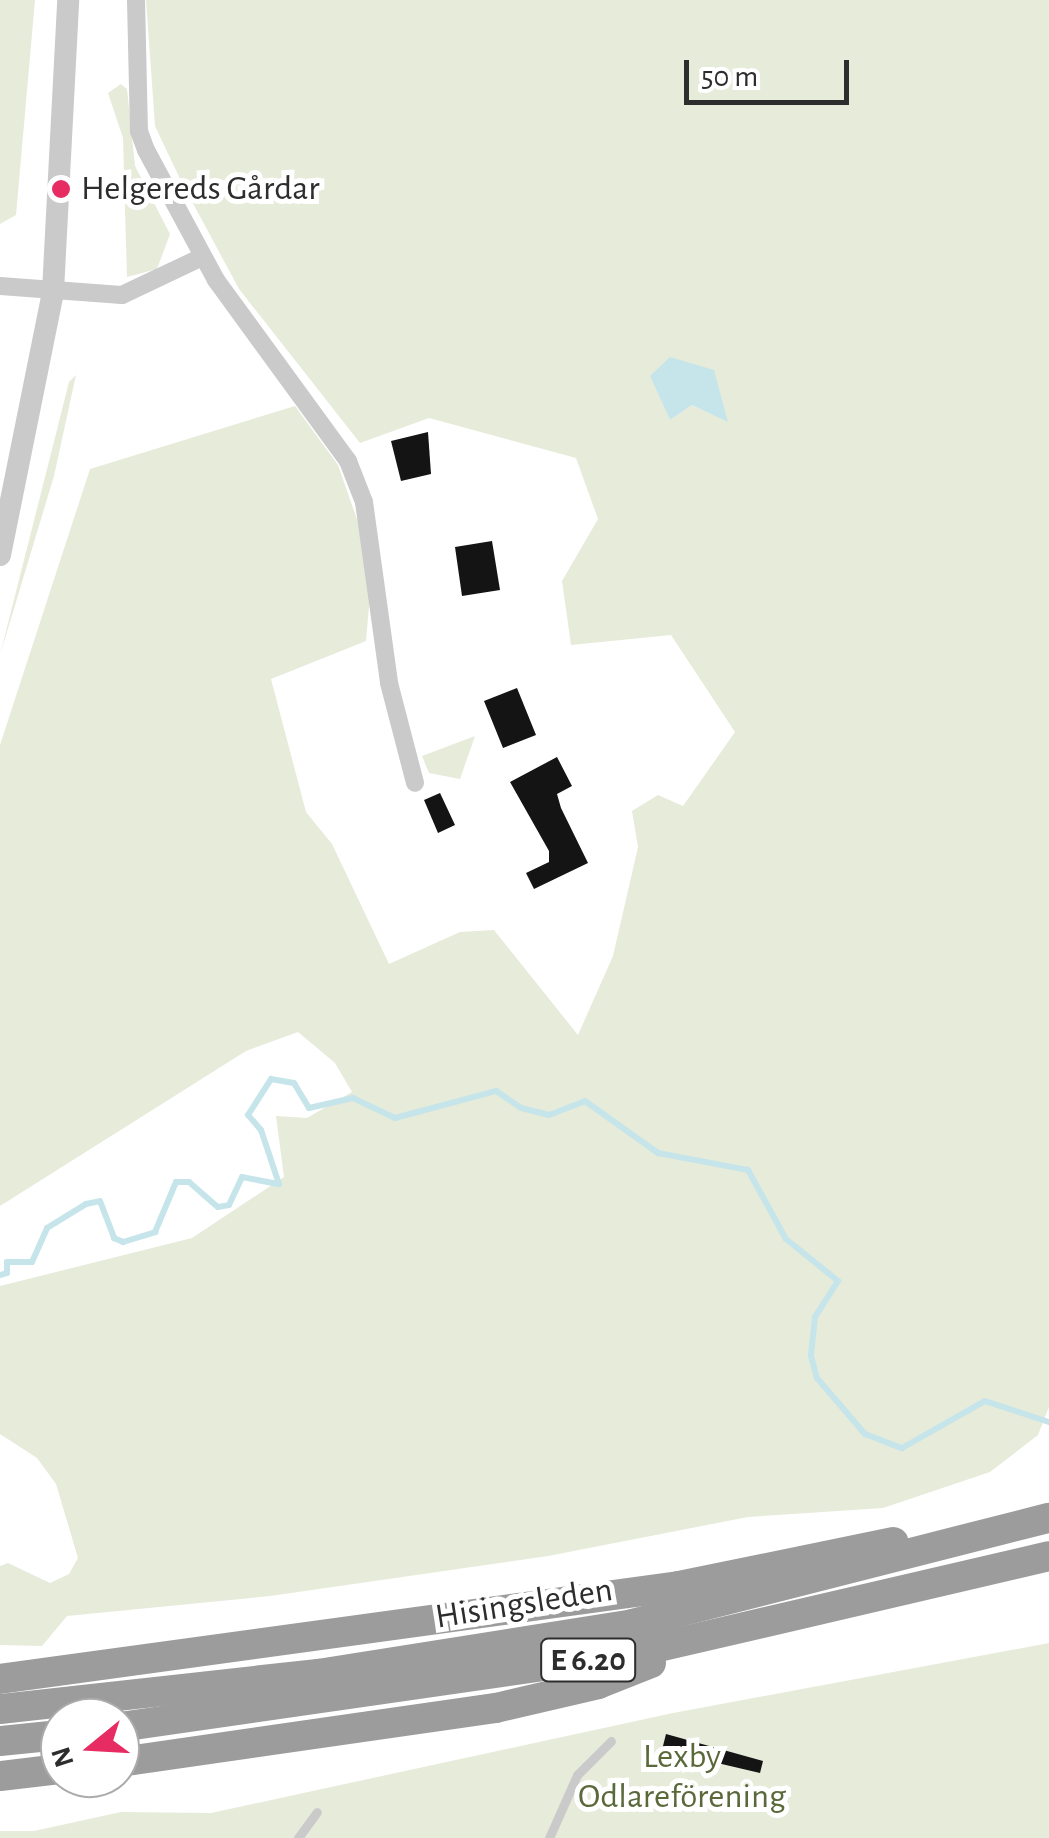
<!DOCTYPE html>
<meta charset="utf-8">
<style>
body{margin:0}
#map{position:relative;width:1049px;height:1838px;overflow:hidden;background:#fff;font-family:"Alegreya Sans",sans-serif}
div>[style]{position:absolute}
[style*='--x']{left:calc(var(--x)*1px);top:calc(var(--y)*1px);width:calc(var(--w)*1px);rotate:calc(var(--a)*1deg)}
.green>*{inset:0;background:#e7ebda}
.water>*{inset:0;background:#c6e5eb}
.stream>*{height:6px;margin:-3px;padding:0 3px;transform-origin:3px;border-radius:3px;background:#c6e5eb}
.building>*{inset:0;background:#141414}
.service>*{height:9px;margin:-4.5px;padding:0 4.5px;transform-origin:4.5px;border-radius:4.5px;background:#cacaca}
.minor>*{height:18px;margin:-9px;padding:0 9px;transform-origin:9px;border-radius:9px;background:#cacaca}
.tertiary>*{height:22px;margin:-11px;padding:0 11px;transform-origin:11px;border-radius:11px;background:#cacaca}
.trunk>*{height:30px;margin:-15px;padding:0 15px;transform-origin:15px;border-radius:15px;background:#9c9c9c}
.dots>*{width:28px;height:28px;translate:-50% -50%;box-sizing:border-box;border:5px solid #fff;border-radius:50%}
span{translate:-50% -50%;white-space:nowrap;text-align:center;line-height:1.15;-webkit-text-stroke:10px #fff;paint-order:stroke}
.shield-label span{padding:2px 8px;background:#fff;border:2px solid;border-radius:8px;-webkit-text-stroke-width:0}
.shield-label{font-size:32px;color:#2d2d2d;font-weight:700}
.poi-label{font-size:35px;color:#2d2d2d}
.left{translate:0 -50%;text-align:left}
.street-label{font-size:35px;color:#2d2d2d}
.park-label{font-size:35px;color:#5a693a}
.north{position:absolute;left:40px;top:1698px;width:100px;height:100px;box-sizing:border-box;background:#fff;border:2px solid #ababab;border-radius:50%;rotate:252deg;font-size:28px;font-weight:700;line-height:40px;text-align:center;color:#2d2d2d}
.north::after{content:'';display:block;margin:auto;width:35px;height:45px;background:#e72c63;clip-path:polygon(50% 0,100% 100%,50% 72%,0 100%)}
.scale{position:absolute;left:684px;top:60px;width:165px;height:45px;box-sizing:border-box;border:5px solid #2d2d2d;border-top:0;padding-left:12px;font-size:30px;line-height:35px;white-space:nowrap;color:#2d2d2d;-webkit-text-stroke:8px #fff;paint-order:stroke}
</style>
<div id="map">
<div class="green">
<i style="clip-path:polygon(0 0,35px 0,16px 215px,0 224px)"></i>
<i style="clip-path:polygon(evenodd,146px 0,1049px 0,1049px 1407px,1038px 1435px,990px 1472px,883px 1508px,748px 1517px,548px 1556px,270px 1596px,67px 1616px,42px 1646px,0 1645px,0 1566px,8px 1563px,50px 1583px,69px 1574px,78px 1558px,56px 1484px,37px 1458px,0 1434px,0 1286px,192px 1238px,284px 1177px,276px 1116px,307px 1118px,352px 1092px,335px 1063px,298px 1032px,246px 1051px,0 1206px,0 745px,90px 469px,295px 406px,338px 465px,360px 528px,370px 595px,366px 641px,271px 679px,306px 812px,332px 844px,389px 964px,460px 932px,494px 930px,578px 1035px,613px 956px,638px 847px,632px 811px,658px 795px,683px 806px,735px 732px,671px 635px,571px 645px,562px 581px,598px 519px,576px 458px,429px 418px,360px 443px,239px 289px,181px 181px,155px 126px,146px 0,670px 358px,728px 421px,692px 405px,670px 420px,651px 377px,670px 358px)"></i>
<i style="clip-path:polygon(121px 84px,127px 89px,135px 166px,170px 234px,157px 269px,127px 277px,123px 138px,108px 93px)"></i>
<i style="clip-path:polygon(76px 375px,54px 476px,0 655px,69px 382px)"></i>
<i style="clip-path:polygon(475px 736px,460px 779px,429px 773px,422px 756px)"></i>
<i style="clip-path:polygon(1049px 1643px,1049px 1838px,0 1838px,0 1831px,34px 1831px,121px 1812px,211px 1813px,673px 1713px)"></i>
</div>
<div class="water">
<i style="clip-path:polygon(670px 357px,714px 370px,728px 422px,692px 405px,670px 420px,650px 376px)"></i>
</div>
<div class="stream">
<i style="--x:0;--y:1275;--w:7;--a:-16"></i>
<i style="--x:7;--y:1273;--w:11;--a:-90"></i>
<i style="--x:7;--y:1262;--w:25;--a:0"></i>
<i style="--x:32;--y:1262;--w:37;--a:-66"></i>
<i style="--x:47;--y:1228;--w:46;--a:-31.6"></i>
<i style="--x:86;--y:1204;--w:14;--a:-12"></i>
<i style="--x:100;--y:1201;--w:40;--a:69"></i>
<i style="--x:114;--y:1238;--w:10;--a:24"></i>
<i style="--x:123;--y:1242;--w:34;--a:-17"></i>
<i style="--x:155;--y:1232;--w:54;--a:-67.2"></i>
<i style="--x:176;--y:1182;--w:13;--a:0"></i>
<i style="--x:189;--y:1182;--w:38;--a:41"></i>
<i style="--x:218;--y:1207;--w:11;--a:-10"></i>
<i style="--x:229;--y:1205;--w:31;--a:-65"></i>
<i style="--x:242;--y:1177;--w:38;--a:11"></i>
<i style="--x:279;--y:1184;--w:57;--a:-108.4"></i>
<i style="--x:261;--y:1130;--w:20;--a:-131"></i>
<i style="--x:248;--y:1115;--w:43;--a:-57.4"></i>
<i style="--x:271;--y:1079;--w:23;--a:10"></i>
<i style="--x:294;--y:1083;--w:29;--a:59"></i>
<i style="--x:309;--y:1108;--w:45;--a:-12.8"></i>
<i style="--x:353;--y:1098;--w:47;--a:25.5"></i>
<i style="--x:395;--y:1118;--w:105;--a:-15"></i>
<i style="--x:496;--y:1091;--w:30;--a:34"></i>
<i style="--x:521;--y:1108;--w:29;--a:14"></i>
<i style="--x:549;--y:1115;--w:39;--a:-21"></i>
<i style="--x:585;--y:1101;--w:90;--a:35.5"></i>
<i style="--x:658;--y:1153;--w:92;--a:10.7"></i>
<i style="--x:748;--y:1170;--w:79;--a:61.2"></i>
<i style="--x:786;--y:1239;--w:67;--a:38.9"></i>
<i style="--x:838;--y:1281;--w:43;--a:122.6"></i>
<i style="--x:815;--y:1317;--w:39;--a:96"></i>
<i style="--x:811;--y:1356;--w:23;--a:75"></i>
<i style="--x:817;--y:1378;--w:74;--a:49.4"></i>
<i style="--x:865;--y:1434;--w:40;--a:21"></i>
<i style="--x:902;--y:1448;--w:95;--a:-29.5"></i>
<i style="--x:985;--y:1401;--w:67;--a:18.2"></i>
</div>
<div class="building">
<i style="clip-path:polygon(428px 432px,431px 474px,401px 481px,391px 441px)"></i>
<i style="clip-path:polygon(492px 541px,500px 590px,462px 596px,455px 547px)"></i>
<i style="clip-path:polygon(517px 688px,536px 735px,503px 748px,484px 701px)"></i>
<i style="clip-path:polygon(557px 757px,572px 786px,557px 794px,561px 808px,588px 863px,534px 889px,526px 873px,549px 862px,549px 851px,510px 782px)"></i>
<i style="clip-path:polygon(440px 793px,455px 825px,438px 833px,424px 800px)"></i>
<i style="clip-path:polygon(666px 1734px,763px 1761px,760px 1773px,662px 1750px)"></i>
</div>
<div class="service">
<i style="--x:298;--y:1838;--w:32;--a:-54"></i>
<i style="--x:549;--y:1838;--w:69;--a:-66"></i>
<i style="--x:577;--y:1775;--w:48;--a:-45"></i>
</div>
<div class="minor">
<i style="--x:136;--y:0;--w:131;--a:88.7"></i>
<i style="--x:139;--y:131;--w:20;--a:70"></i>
<i style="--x:146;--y:150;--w:148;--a:61.7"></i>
<i style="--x:216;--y:280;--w:224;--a:53.9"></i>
<i style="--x:348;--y:461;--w:44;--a:68.7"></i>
<i style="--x:364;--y:502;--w:183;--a:82.1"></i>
<i style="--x:389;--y:683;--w:103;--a:75.4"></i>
<i style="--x:0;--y:286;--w:122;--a:4.2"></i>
<i style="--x:122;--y:295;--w:89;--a:-25.4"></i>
</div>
<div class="tertiary">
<i style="--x:0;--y:555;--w:269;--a:-78.6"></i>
<i style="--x:53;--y:291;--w:291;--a:-87"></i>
</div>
<div class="trunk">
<i style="--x:0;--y:1679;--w:685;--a:-7.8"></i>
<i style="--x:679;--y:1586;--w:219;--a:-11.6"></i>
<i style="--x:0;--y:1709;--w:320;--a:-6.3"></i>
<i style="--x:318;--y:1674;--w:318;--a:-9"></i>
<i style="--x:632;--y:1624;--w:430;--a:-14.3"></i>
<i style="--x:120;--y:1727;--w:518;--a:-8.21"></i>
<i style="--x:633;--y:1653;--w:427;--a:-13.1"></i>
<i style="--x:0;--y:1741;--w:60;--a:-5.7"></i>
<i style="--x:120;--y:1762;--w:380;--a:-8.2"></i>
<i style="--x:496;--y:1708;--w:105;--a:-13.2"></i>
<i style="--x:598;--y:1684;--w:57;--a:-21.6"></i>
<i style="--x:0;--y:1776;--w:60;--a:-6.7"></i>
</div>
<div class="dots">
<i style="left:61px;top:189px;background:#e72c63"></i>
</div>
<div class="shield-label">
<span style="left:588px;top:1660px">E 6.20</span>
</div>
<div class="poi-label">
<span class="left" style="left:81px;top:189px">Helgereds Gårdar</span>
</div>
<div class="street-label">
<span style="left:524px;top:1604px;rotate:-9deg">Hisingsleden</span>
</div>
<div class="park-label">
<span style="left:682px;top:1777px">Lexby<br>Odlareförening</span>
</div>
<div class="north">N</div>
<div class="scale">50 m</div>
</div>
